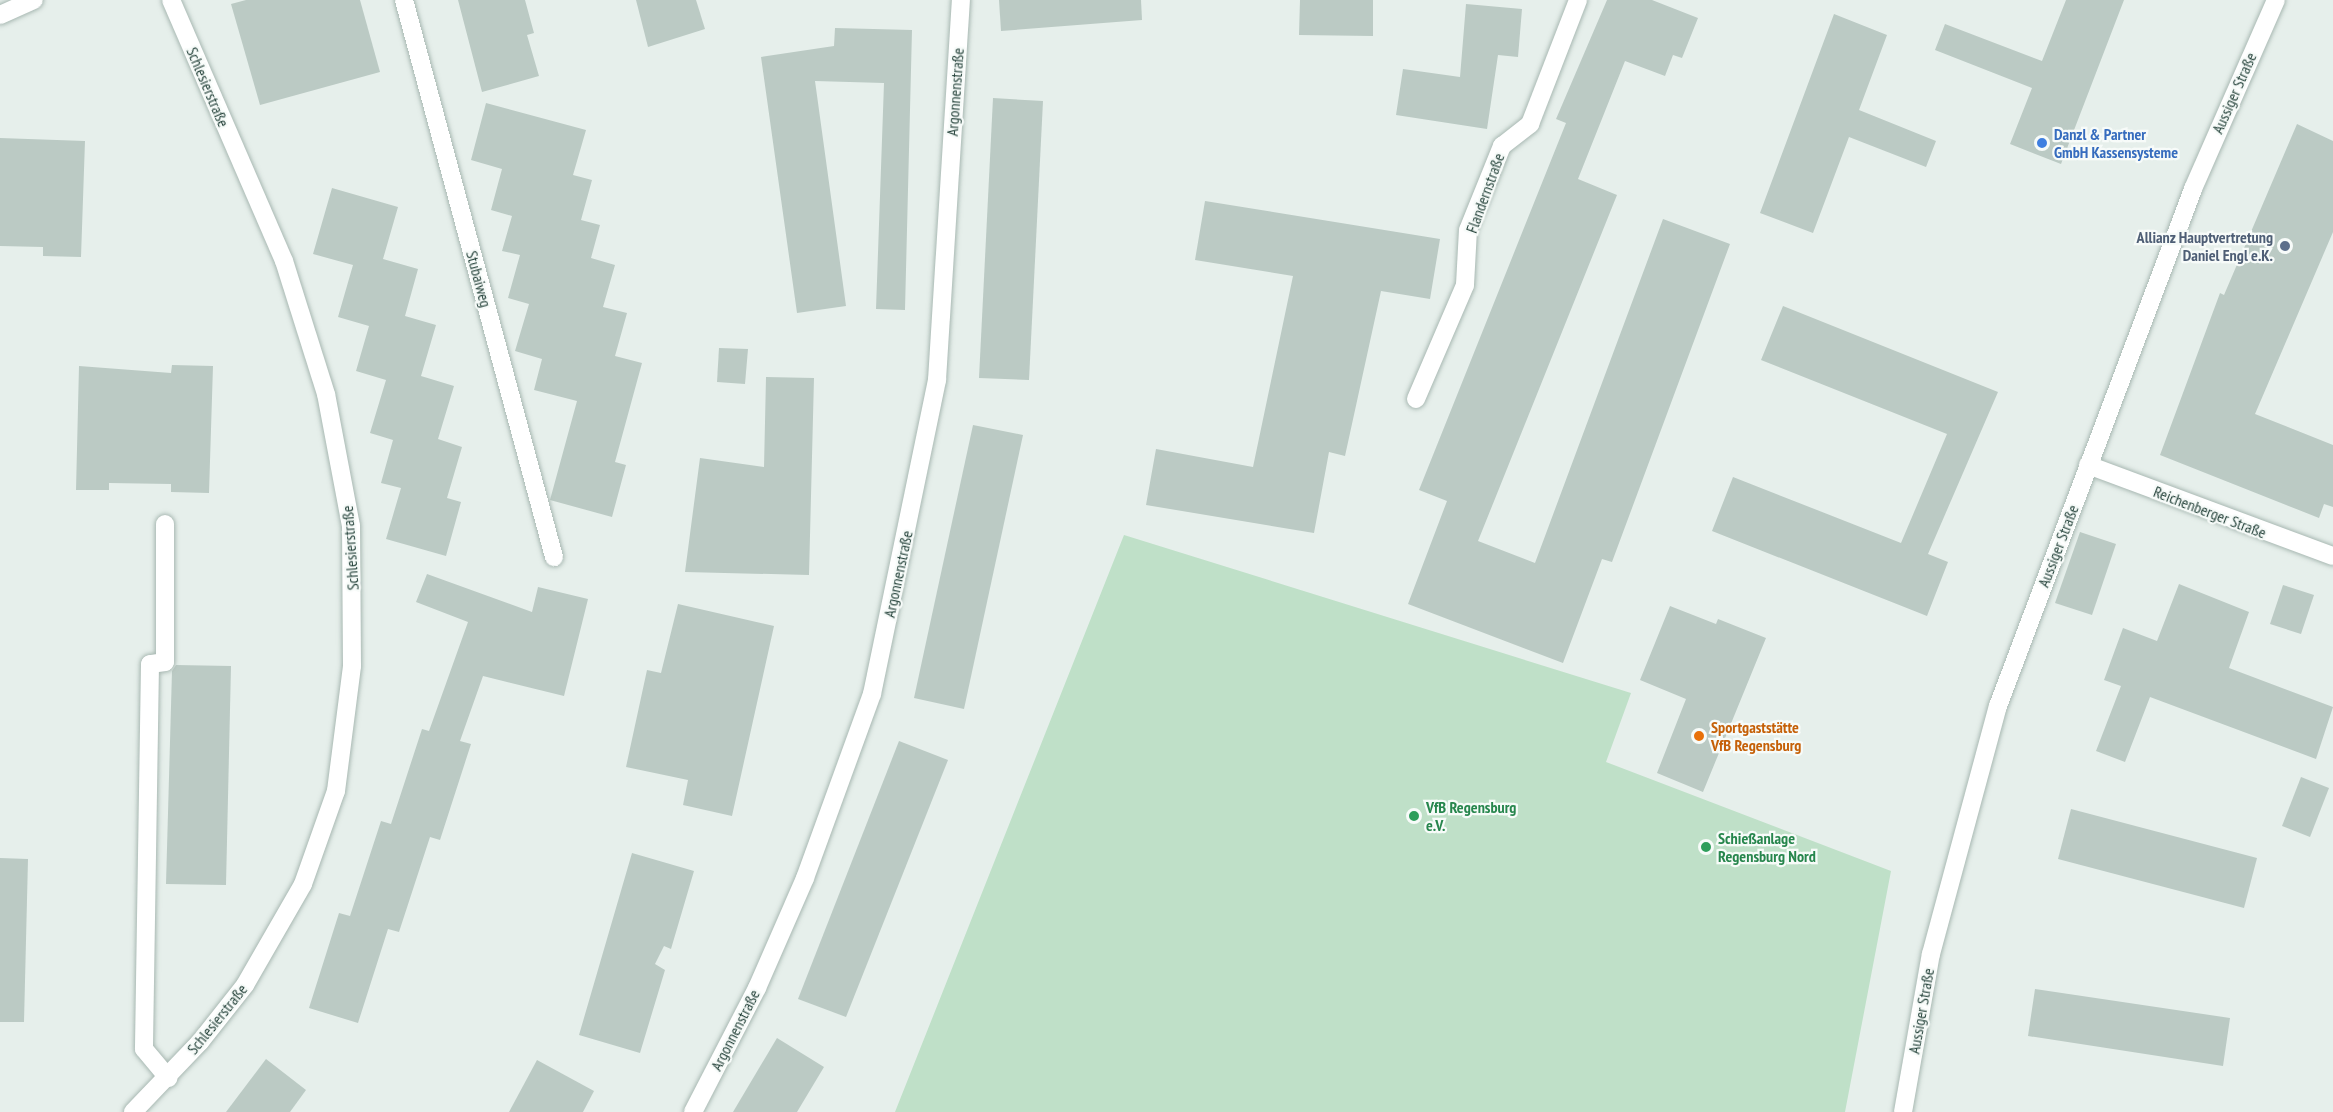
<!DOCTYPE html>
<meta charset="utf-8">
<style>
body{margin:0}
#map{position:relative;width:2333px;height:1112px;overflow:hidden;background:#e6efeb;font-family:"PT Sans Narrow",sans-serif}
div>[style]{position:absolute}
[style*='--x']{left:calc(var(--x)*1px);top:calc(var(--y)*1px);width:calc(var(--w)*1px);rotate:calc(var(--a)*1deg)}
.green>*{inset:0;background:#bfe0c8}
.building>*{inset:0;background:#bbcac4}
.roads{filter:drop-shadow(0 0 2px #a8b8b2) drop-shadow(0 0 2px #a8b8b2)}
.minor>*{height:18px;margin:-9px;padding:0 9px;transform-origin:9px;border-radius:9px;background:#fff}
.dots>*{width:16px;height:16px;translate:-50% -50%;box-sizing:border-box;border:3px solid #f7fbf9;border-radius:50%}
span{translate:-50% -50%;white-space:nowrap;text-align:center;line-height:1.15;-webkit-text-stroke:4.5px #f7fbf9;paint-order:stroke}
.street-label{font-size:16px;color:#24423a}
.shop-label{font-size:16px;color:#366cbe;font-weight:700}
.left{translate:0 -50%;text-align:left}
.service-label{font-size:16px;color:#4e5e75;font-weight:700}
.right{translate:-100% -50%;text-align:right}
.food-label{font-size:16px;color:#c56008;font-weight:700}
.leisure-label{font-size:16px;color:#27864d;font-weight:700}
</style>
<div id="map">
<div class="green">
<i style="clip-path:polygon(1124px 535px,1631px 693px,1606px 762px,1891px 871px,1845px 1112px,895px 1112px)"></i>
</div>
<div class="building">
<i style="clip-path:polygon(246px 0,360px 0,380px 72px,260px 105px,231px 4px)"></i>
<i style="clip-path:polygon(458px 0,525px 0,534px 33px,527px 35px,539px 76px,482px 92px)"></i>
<i style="clip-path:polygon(636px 0,696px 0,705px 29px,648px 47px)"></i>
<i style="clip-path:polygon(999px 0,1141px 0,1142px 20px,1001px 31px)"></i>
<i style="clip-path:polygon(1300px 0,1373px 0,1373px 36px,1299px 35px)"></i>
<i style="clip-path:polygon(1607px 0,1652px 0,1698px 18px,1682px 58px,1673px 55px,1665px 76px,1625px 61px,1578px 179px,1617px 195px,1478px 541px,1535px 563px,1663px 219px,1730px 244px,1612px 562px,1602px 559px,1563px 663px,1408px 604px,1447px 501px,1419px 490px,1566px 123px,1556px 119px)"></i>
<i style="clip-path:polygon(2066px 0,2124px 0,2061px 164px,2010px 144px,2032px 88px,1935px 50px,1945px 24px,2042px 61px)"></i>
<i style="clip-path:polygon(1466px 4px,1522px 9px,1518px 57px,1498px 55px,1487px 129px,1396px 115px,1403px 69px,1460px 77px)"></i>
<i style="clip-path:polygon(1834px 14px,1887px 35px,1859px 110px,1936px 141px,1926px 167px,1849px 137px,1813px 233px,1760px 213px)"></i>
<i style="clip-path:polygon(835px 28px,912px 30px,905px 310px,876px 309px,884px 83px,815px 81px,846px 306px,797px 313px,761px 57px,834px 46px)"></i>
<i style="clip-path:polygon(993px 98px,1043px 101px,1029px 380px,979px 378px)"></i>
<i style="clip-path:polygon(486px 103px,586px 130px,573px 175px,592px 180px,581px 220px,600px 225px,591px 258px,615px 265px,603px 307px,627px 313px,615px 356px,642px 363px,615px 462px,626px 465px,612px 517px,550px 500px,577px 401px,534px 390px,542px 359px,515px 351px,529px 304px,508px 298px,520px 255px,502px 251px,512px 216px,491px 210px,502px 169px,471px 160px)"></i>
<i style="clip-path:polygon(2297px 124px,2333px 141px,2333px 232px,2255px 414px,2333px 445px,2333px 507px,2324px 504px,2319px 518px,2160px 455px,2220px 293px,2224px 295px)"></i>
<i style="clip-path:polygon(0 138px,85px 141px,81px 257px,43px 256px,43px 247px,0 246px)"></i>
<i style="clip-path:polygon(332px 188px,398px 207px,383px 259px,418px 269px,405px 316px,436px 325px,421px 376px,454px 386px,438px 439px,462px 447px,447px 498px,461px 502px,446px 556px,386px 539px,401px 488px,381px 483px,393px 440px,370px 433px,386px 380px,356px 371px,369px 326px,338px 317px,353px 265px,313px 254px)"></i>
<i style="clip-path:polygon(1205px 201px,1440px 239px,1430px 299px,1381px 291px,1345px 456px,1329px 452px,1314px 533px,1146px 505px,1156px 449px,1253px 467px,1293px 276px,1195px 260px)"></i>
<i style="clip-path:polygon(1783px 306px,1998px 392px,1928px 554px,1948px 562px,1927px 616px,1712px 531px,1733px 477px,1901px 543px,1947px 434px,1761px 360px)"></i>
<i style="clip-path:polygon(719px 348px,748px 349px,745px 384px,717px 382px)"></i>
<i style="clip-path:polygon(172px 365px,213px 366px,209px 493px,171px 492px,171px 484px,109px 483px,109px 490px,76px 490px,79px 366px,171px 373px)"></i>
<i style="clip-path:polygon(766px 377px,814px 378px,809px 575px,685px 572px,700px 458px,764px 467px)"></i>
<i style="clip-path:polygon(973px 425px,1023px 435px,964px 709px,914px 698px)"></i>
<i style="clip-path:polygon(2080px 532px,2116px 544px,2092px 615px,2055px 603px)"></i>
<i style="clip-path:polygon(427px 574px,532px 612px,538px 587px,588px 599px,564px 696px,483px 676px,460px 741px,471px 744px,440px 840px,430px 837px,399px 932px,388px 929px,358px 1023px,309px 1008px,339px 913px,350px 916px,381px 821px,391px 824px,422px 729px,429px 731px,468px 622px,416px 602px)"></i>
<i style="clip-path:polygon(2179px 584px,2249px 612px,2229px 668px,2333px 707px,2316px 759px,2150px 697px,2125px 762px,2096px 751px,2121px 686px,2104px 680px,2123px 628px,2157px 641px)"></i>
<i style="clip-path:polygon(2283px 585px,2314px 595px,2301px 634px,2270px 624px)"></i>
<i style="clip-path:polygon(678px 604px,774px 626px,732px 816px,683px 805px,688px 780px,626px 767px,647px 670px,661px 673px)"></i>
<i style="clip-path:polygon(1670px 606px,1716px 624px,1718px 619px,1766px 638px,1703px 792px,1657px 773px,1686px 699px,1640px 680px)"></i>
<i style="clip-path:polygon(176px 665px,231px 666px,226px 885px,166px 884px,172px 671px)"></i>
<i style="clip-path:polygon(899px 741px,948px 760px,846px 1017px,798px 999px)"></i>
<i style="clip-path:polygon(2301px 777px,2329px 788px,2310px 837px,2282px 826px)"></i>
<i style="clip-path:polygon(2071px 809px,2257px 858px,2244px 908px,2058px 859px)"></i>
<i style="clip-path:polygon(632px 853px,694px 871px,671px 949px,664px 946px,655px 964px,665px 970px,640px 1053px,579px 1035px)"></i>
<i style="clip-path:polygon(0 858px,28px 859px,24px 1022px,0 1022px)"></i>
<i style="clip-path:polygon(2035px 989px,2230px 1018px,2223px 1066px,2028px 1036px)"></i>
<i style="clip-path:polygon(777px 1038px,824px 1067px,797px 1112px,733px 1112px)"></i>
<i style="clip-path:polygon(266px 1059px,306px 1090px,290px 1112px,226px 1112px)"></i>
<i style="clip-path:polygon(537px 1060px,594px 1091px,583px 1112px,509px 1112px)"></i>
</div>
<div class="roads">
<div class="minor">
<i style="--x:404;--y:0;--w:577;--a:74.93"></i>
<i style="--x:0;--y:15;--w:37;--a:-24"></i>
<i style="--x:1416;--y:399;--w:124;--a:-66.7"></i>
<i style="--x:1465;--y:285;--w:55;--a:-86.9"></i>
<i style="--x:1468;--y:230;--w:91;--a:-68"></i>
<i style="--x:1502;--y:146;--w:36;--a:-38"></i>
<i style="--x:1530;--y:124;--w:133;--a:-68.8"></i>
<i style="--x:2088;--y:465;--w:261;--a:20.4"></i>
<i style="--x:165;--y:524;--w:138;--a:90"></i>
<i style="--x:165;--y:662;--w:15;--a:172"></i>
<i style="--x:150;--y:664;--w:385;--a:90.9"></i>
<i style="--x:144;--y:1049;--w:38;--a:50"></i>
<i style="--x:133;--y:1112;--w:97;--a:-46.3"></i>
<i style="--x:200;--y:1042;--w:73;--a:-51.7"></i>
<i style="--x:245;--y:985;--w:116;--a:-60.1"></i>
<i style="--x:303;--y:884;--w:99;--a:-70.5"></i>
<i style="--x:336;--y:791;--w:126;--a:-82.7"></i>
<i style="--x:352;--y:666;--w:140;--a:-90.4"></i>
<i style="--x:351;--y:526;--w:134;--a:-100.7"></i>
<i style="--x:326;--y:394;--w:139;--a:-107.5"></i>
<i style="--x:284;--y:261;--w:284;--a:-113.4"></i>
<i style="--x:693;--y:1112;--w:140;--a:-62.7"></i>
<i style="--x:757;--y:988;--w:120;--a:-66.4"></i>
<i style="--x:805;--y:878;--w:196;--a:-70"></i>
<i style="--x:872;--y:694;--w:321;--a:-78.3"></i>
<i style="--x:937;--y:380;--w:381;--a:-86.4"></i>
<i style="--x:1903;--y:1112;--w:160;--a:-80"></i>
<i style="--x:1931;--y:954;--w:257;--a:-74.9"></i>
<i style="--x:1998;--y:706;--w:553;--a:-69.33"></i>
<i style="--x:2193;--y:189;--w:206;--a:-66.3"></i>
</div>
</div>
<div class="dots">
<i style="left:2042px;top:143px;background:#3f7fe0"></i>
<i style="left:2285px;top:246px;background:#5c6f8a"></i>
<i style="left:1699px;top:736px;background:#e8710a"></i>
<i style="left:1414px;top:816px;background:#2e9e5b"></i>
<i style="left:1706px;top:847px;background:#2e9e5b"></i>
</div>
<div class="street-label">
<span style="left:208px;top:87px;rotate:67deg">Schlesierstraße</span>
<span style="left:955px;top:92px;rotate:-86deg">Argonnenstraße</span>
<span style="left:2234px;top:93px;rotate:-66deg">Aussiger Straße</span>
<span style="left:1485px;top:193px;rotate:-70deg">Flandernstraße</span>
<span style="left:479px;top:279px;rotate:75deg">Stubaiweg</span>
<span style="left:2210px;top:512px;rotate:21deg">Reichenberger Straße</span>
<span style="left:2058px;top:546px;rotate:-69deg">Aussiger Straße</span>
<span style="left:350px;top:548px;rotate:-94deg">Schlesierstraße</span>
<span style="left:898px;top:574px;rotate:-78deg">Argonnenstraße</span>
<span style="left:1921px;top:1011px;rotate:-80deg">Aussiger Straße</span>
<span style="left:217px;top:1019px;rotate:-51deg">Schlesierstraße</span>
<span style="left:735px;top:1030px;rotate:-63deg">Argonnenstraße</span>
</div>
<div class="shop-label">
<span class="left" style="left:2054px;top:143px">Danzl &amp; Partner<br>GmbH Kassensysteme</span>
</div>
<div class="service-label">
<span class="right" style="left:2273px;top:246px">Allianz Hauptvertretung<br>Daniel Engl e.K.</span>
</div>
<div class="food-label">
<span class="left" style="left:1711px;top:736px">Sportgaststätte<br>VfB Regensburg</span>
</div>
<div class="leisure-label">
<span class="left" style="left:1426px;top:816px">VfB Regensburg<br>e.V.</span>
<span class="left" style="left:1718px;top:847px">Schießanlage<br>Regensburg Nord</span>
</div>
</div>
